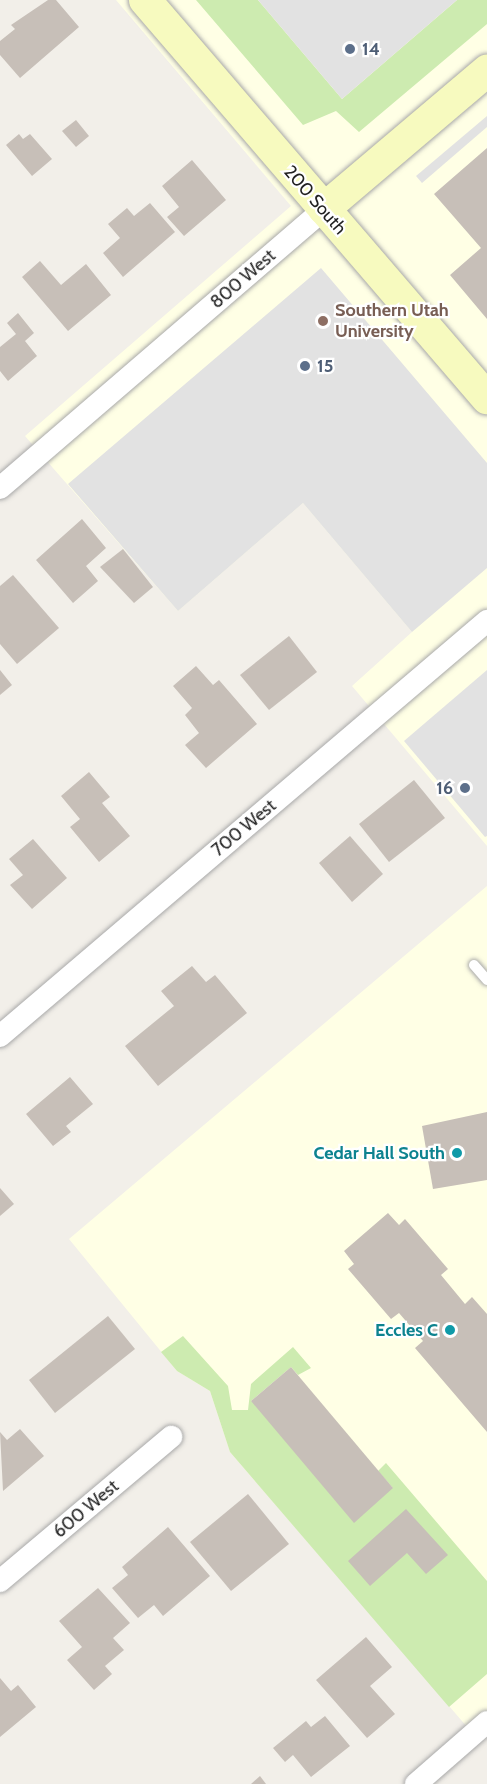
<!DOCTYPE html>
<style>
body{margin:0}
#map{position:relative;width:487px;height:1784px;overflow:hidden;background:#f2efe9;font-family:Cabin,sans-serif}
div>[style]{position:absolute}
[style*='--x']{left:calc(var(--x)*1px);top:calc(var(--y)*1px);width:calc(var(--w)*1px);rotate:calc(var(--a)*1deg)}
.education>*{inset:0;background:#ffffe5}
.grass>*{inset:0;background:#cdebb0}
.parking>*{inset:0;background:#e2e2e2}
.building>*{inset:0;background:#c7bfb8}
.roads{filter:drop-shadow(0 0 2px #a9a9a9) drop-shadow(0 0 2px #a9a9a9)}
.lane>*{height:10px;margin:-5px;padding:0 5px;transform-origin:5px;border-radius:5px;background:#fff}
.street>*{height:22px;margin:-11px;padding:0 11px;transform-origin:11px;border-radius:11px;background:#fff}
.secondary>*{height:32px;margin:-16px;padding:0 16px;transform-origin:16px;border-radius:16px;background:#f7fabf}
.dots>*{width:16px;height:16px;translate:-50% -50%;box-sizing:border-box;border:3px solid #fff;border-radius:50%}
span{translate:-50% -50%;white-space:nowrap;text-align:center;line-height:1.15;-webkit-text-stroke:4.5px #fff;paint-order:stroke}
.service-label{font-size:18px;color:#4e5e75;font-weight:700}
.left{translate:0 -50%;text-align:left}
.right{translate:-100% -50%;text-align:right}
.street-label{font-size:18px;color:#222}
.education-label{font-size:18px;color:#785e54;font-weight:700}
.culture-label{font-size:18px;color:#0d838f;font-weight:700}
</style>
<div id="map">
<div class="education">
<i style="clip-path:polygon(116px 0,487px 0,487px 846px,352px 686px,412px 632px,303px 503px,178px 611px,25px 436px,291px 206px)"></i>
<i style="clip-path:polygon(487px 886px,487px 1711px,468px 1728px,230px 1452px,210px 1391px,177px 1371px,69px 1239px)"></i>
</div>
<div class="grass">
<i style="clip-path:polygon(196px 0,258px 0,342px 99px,457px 0,487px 0,487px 24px,359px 132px,336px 111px,303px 125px)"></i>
<i style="clip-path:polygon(183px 1336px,228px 1386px,232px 1410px,248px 1410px,251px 1384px,293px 1347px,311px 1368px,298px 1375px,291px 1367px,251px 1401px,393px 1488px,378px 1471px,386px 1463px,487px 1581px,487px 1674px,449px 1707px,230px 1452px,210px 1391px,177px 1371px,161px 1352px)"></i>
</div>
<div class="parking">
<i style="clip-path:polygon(258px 0,457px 0,342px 99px)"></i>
<i style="clip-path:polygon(487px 116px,487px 127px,422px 183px,416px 176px)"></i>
<i style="clip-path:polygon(321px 268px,487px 463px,487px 568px,412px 632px,303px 503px,178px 611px,68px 484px)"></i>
<i style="clip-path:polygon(487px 670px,487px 836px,485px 837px,404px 741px)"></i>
</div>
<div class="building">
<i style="clip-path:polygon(48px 0,56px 0,79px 27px,20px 78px,0 55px,0 41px,15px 29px,11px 25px)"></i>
<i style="clip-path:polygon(76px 120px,89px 136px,76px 147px,62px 131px)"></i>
<i style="clip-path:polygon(19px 134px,23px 139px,30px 134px,52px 159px,32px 176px,6px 145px)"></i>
<i style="clip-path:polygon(487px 148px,487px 319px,450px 275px,481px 248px,434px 194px)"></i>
<i style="clip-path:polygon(192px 160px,226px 200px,184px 236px,167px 217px,179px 207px,162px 186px)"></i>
<i style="clip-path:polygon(150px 203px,175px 232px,123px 277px,103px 253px,120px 238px,108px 224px,127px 208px,134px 216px)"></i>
<i style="clip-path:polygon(40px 261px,61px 285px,86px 264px,111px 295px,68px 331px,22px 277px)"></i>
<i style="clip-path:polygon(18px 313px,34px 333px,25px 341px,37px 356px,8px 381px,0 371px,0 347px,16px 334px,7px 323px)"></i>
<i style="clip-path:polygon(82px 519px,106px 548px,86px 566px,98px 581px,73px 603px,36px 560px)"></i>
<i style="clip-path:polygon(123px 549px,153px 587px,134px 603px,100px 567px)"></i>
<i style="clip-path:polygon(13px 575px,59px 628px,17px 664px,0 644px,0 586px)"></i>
<i style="clip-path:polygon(289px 636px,317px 672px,269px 710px,240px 675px)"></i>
<i style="clip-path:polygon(196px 666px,213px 685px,219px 680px,257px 724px,206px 768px,185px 745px,199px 733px,185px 715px,192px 708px,173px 686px)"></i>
<i style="clip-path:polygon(0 670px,12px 685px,0 695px)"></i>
<i style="clip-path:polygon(89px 772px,110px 797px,102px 803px,130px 836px,99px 862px,70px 827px,80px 819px,61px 796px)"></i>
<i style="clip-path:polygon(414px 780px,445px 818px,389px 862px,359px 824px)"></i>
<i style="clip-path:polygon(350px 836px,383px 874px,352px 902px,319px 863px)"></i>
<i style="clip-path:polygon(33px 839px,67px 878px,32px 909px,10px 885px,23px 875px,9px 859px)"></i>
<i style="clip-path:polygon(192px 966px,206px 982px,215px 975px,247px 1013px,158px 1086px,125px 1046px,174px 1006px,161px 991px)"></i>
<i style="clip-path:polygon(70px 1077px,93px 1104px,66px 1126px,71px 1132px,53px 1146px,26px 1114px)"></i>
<i style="clip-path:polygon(487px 1112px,487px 1180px,433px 1189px,422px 1126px)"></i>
<i style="clip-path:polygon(0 1188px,14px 1204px,0 1216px)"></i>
<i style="clip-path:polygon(388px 1213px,399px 1225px,405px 1219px,448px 1269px,441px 1275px,465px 1304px,472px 1297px,487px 1314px,487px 1432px,415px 1348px,423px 1341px,399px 1313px,391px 1319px,348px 1269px,354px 1264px,344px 1251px)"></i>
<i style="clip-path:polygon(108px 1316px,135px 1349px,55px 1413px,29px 1380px)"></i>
<i style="clip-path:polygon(291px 1367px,393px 1488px,354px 1523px,251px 1401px)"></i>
<i style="clip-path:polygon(20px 1429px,44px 1456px,3px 1491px,0 1432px,7px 1440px)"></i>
<i style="clip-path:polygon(248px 1494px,289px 1544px,231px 1591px,190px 1542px)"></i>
<i style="clip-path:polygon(406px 1509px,448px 1555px,426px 1574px,407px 1553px,370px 1586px,348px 1561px)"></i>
<i style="clip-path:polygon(168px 1527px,210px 1576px,163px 1616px,154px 1605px,138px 1618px,112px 1588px,128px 1575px,122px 1567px)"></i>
<i style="clip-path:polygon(98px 1588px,130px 1623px,113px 1638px,124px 1650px,105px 1666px,112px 1674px,94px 1690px,67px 1660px,82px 1647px,59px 1621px)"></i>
<i style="clip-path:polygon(366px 1637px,392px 1667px,370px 1686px,395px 1714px,367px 1738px,316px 1680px)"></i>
<i style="clip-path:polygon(0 1678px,11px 1691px,18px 1685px,36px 1707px,0 1737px)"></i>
<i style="clip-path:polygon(325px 1716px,350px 1746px,311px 1777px,293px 1755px,285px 1762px,273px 1748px,306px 1721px,311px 1727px)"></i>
<i style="clip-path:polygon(260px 1776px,266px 1784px,251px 1784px)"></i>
</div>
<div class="roads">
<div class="lane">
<i style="--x:474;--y:965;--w:20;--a:49"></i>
</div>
<div class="street">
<i style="--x:0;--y:488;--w:428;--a:-40.7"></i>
<i style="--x:0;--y:1036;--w:640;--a:-40.44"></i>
<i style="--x:0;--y:1581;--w:224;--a:-40.1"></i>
<i style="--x:416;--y:1784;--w:94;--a:-41.1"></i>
</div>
<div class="secondary">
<i style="--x:145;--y:0;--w:525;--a:49.33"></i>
<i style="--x:324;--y:209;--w:214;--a:-40.3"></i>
</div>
</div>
<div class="dots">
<i style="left:350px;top:49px;background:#5c6f8a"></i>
<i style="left:323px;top:321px;background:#8d6e63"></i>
<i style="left:305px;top:366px;background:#5c6f8a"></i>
<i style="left:465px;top:788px;background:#5c6f8a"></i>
<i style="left:457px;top:1153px;background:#0f9aa8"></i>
<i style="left:450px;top:1330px;background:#0f9aa8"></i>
</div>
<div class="service-label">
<span class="left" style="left:362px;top:49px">14</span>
<span class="left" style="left:317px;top:366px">15</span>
<span class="right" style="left:453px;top:788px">16</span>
</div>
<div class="street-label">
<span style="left:315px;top:200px;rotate:49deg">200 South</span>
<span style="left:243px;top:279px;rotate:-41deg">800 West</span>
<span style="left:244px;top:828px;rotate:-40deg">700 West</span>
<span style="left:86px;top:1509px;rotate:-40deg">600 West</span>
</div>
<div class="education-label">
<span class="left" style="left:335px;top:321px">Southern Utah<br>University</span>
</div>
<div class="culture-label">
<span class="right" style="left:445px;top:1153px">Cedar Hall South</span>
<span class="right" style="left:438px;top:1330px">Eccles C</span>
</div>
</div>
